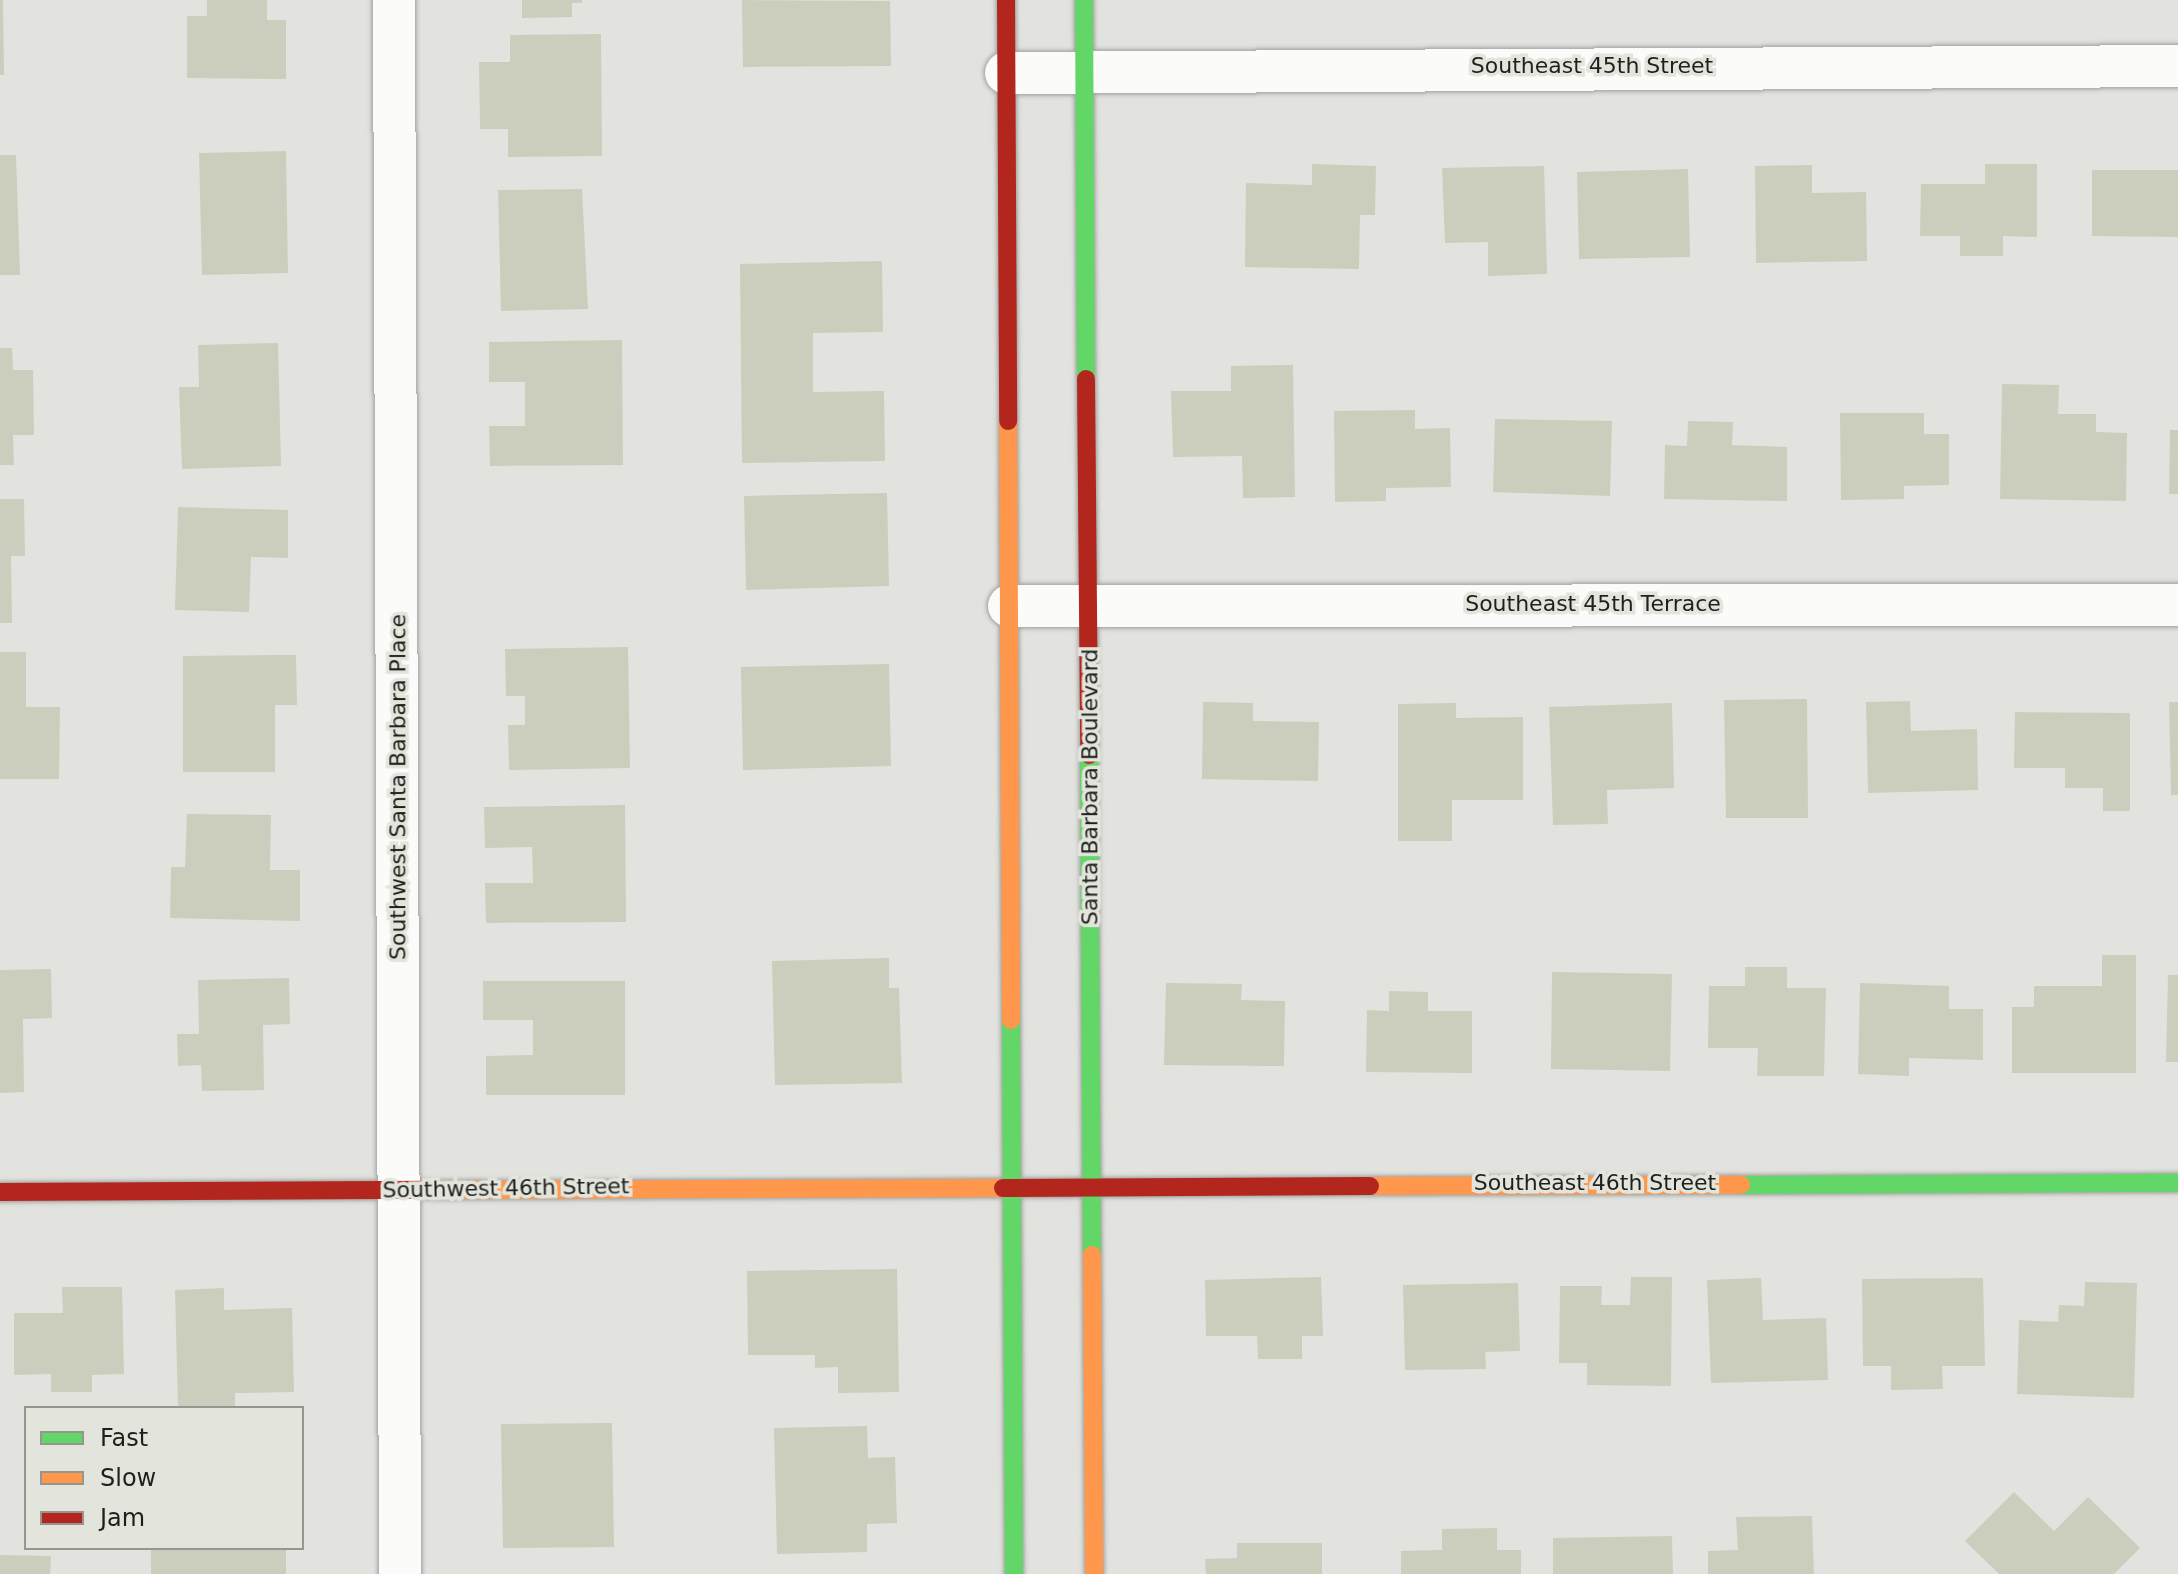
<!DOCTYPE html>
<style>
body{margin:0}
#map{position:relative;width:2178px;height:1574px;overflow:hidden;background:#e2e3df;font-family:"DejaVu Sans",sans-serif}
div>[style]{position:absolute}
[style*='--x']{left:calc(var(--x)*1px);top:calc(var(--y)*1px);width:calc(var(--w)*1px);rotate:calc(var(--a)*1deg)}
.building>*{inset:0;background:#cbcebd}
.roads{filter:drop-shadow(0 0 2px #a1a29f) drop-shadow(0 0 2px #a1a29f)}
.street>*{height:42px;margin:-21px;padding:0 21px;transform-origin:21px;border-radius:21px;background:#fbfbfa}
.fast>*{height:18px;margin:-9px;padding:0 9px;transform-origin:9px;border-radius:9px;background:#63d668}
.slow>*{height:18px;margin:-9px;padding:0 9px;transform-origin:9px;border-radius:9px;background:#ff974d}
.jam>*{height:18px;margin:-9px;padding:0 9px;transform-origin:9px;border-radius:9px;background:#b3261e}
span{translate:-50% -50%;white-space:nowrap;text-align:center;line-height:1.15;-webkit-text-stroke:7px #e3e5dd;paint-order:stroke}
.street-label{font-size:22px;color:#1f201d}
.legend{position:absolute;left:24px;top:1406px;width:280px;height:144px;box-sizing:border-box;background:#e3e5dd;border:2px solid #959690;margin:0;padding:10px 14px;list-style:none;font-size:24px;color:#1f201d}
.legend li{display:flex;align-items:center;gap:16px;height:40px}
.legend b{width:40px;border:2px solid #959690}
</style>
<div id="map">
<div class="building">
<i style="clip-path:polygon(0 0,3px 0,4px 75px,0 75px)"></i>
<i style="clip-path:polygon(207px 0,267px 0,267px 20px,286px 20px,286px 79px,187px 78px,187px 16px,207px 16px)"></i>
<i style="clip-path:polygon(522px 0,582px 0,582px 3px,572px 3px,572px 17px,522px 18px)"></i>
<i style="clip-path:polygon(742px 0,890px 1px,891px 66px,743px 67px)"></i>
<i style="clip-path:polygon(601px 34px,602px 156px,508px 157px,508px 129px,480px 129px,479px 62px,510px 62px,510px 35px)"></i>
<i style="clip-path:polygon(286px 151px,288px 273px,202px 275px,199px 153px)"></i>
<i style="clip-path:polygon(0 155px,16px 155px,20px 275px,0 275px)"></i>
<i style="clip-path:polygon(1312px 164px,1376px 166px,1375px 215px,1360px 215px,1359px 269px,1245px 267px,1246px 183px,1312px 185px)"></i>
<i style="clip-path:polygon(1985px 164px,2037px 164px,2037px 237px,2003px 236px,2003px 256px,1960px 256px,1960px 236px,1920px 236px,1921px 184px,1985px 184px)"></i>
<i style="clip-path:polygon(1812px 165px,1812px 193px,1866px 192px,1867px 261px,1756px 263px,1755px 166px)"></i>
<i style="clip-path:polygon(1544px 166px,1547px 274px,1488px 276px,1488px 242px,1445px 243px,1442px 168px)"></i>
<i style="clip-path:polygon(1688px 169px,1690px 257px,1579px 259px,1577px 172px)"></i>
<i style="clip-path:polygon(2092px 170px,2178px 170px,2178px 237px,2092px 236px)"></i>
<i style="clip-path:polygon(582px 189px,588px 309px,501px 311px,498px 190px)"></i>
<i style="clip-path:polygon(882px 261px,883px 332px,813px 333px,813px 392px,884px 391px,885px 461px,742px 463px,740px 264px)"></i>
<i style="clip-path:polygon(622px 340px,623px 465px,490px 466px,489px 426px,525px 426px,525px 382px,489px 382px,489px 342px)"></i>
<i style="clip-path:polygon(278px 343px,281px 466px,182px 469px,179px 387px,199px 387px,198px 345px)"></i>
<i style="clip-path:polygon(0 348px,12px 348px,13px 370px,33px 370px,34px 435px,13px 435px,14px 465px,0 465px)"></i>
<i style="clip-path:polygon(1293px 365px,1295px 497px,1243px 498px,1242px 456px,1173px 457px,1171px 391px,1231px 391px,1231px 366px)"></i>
<i style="clip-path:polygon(2002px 384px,2059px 385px,2058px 414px,2096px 414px,2096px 432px,2127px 433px,2126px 501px,2000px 499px)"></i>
<i style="clip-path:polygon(1415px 410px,1415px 429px,1450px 428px,1451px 487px,1386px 488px,1386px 501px,1335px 502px,1334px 411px)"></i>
<i style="clip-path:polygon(1840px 413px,1924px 413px,1924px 434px,1949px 434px,1949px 485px,1904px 486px,1904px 499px,1841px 500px)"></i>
<i style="clip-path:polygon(1495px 419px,1612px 421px,1610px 496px,1493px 492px)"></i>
<i style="clip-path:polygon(1688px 421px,1733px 422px,1732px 445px,1787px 447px,1787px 501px,1664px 499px,1665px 445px,1687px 446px)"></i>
<i style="clip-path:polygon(2170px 430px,2178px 430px,2178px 494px,2169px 494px)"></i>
<i style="clip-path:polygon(887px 493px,889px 586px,746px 590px,744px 496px)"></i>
<i style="clip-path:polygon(0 499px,24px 499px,25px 556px,11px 556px,12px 623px,0 623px)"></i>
<i style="clip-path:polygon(178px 507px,288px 510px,288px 558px,251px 557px,249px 612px,175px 610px)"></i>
<i style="clip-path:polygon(628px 647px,630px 768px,509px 770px,508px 725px,525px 725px,525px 696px,506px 696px,505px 649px)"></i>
<i style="clip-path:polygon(0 652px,26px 652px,26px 707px,60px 707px,59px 779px,0 779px)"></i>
<i style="clip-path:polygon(296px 655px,297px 705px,275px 705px,275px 772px,183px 772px,183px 656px)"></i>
<i style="clip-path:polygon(889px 664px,891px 766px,743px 770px,741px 667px)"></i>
<i style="clip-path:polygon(1807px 699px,1808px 818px,1726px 818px,1724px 700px)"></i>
<i style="clip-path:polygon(1910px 701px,1911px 731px,1977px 729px,1978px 790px,1868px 793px,1866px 702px)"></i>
<i style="clip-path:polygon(1203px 702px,1253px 703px,1253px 721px,1319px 722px,1318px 781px,1202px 779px)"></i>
<i style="clip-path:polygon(2169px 702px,2178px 702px,2178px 795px,2171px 795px)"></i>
<i style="clip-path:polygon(1456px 703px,1456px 718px,1523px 717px,1523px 800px,1452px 800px,1452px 841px,1398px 841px,1398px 704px)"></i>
<i style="clip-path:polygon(1672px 703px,1674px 788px,1607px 790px,1608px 824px,1553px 825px,1549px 707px)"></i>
<i style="clip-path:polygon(2015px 712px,2130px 713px,2130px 811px,2103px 811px,2103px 788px,2065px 788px,2065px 768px,2014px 768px)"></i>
<i style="clip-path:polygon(625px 805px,626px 922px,486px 923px,485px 883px,533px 883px,532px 847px,485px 848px,484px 807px)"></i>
<i style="clip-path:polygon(187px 814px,271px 815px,270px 870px,300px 870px,300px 921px,170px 918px,171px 867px,185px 867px)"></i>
<i style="clip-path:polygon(2102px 955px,2136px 955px,2136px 1073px,2012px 1073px,2012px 1007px,2034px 1007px,2034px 986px,2102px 986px)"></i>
<i style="clip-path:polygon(889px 958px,889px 988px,899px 988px,902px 1083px,775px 1085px,772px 961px)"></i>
<i style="clip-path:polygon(1745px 967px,1787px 967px,1787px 988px,1826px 988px,1824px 1076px,1757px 1076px,1758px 1048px,1708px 1048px,1709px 986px,1745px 986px)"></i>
<i style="clip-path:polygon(51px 969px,52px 1018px,23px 1019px,24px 1092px,0 1093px,0 970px)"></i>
<i style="clip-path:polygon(1552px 972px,1672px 974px,1670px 1071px,1551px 1069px)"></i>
<i style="clip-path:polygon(2168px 975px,2178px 975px,2178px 1062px,2166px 1062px)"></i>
<i style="clip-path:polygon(289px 978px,290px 1024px,263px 1025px,264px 1090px,202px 1091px,201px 1065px,178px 1066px,177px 1034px,199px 1034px,198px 980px)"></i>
<i style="clip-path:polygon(483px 981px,625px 981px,625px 1095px,486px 1095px,486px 1056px,533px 1055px,533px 1020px,483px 1020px)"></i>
<i style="clip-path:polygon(1166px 983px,1242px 984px,1241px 1000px,1285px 1001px,1284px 1066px,1164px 1065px)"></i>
<i style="clip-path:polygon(1860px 983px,1949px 986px,1949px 1009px,1983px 1009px,1983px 1060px,1909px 1058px,1909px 1076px,1858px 1074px)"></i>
<i style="clip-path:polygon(1389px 991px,1428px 992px,1428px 1011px,1472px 1011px,1472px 1073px,1366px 1072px,1367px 1010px,1389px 1011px)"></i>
<i style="clip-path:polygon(897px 1269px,899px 1392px,838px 1393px,838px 1367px,815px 1368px,815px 1355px,748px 1355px,747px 1271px)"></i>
<i style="clip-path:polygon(1321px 1277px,1323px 1336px,1302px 1336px,1302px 1359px,1258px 1359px,1257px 1336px,1206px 1336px,1205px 1280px)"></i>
<i style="clip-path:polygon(1631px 1277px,1672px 1277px,1671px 1386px,1587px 1385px,1587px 1363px,1559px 1363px,1560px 1286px,1602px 1286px,1601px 1305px,1630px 1305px)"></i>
<i style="clip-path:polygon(1761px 1278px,1763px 1320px,1826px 1318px,1828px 1380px,1711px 1383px,1707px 1280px)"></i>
<i style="clip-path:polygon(1983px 1278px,1985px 1366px,1942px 1366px,1943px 1389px,1891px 1390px,1891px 1366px,1863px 1366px,1862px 1279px)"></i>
<i style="clip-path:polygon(2085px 1282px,2137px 1283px,2134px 1398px,2017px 1394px,2019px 1320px,2058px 1322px,2059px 1305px,2084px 1306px)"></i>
<i style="clip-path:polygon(1518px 1283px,1520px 1351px,1485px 1352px,1486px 1369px,1405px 1370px,1403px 1285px)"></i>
<i style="clip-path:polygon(62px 1287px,122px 1287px,124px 1374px,92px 1375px,92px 1392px,51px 1392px,51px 1374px,14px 1375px,14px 1313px,63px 1313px)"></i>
<i style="clip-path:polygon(224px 1288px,224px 1310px,292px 1308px,294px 1392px,235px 1393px,235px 1408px,178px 1408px,175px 1290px)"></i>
<i style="clip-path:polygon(612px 1423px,614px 1547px,503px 1548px,501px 1424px)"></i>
<i style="clip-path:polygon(867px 1426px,868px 1458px,895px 1457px,897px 1523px,867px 1524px,867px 1552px,777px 1554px,774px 1428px)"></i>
<i style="clip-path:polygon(2014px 1492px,2054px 1531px,2088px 1497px,2140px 1548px,2114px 1574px,1999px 1574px,1965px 1541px)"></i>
<i style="clip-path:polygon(1812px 1516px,1814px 1574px,1708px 1574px,1708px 1551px,1738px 1550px,1736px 1517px)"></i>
<i style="clip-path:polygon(1497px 1528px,1497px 1550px,1521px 1550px,1521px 1574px,1401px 1574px,1401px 1551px,1442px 1550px,1442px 1529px)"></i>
<i style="clip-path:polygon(1672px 1536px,1673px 1574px,1553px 1574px,1553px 1538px)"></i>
<i style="clip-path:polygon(1237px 1543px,1322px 1543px,1322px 1574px,1206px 1574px,1205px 1559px,1237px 1558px)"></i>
<i style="clip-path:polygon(151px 1548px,286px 1548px,286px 1574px,151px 1574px)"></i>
<i style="clip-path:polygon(0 1555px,51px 1556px,50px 1574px,0 1574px)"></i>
</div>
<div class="roads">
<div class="street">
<i style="--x:394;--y:0;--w:1574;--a:89.78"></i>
<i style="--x:1006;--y:73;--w:1172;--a:-0.34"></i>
<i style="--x:1009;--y:606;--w:1169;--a:-0.05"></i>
</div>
<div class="fast">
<i style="--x:1084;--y:0;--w:379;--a:89.7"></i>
<i style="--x:1089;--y:755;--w:500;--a:89.66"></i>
<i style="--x:1011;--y:1020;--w:554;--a:89.69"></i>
<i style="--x:1741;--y:1185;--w:437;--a:-0.3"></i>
</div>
<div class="slow">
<i style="--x:1008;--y:421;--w:599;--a:89.71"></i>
<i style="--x:1370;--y:1186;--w:371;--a:-0.2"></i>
<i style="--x:431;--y:1190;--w:572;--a:-0.2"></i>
<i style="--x:1092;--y:1255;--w:319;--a:89.6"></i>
</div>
<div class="jam">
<i style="--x:1006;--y:0;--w:421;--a:89.7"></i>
<i style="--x:1086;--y:379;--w:376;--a:89.5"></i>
<i style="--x:1003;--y:1188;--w:367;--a:-0.3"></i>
<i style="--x:0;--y:1192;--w:431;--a:-0.3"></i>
</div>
</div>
<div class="street-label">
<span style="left:1592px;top:66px">Southeast 45th Street</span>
<span style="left:1593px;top:604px">Southeast 45th Terrace</span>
<span style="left:398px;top:787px;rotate:-90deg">Southwest Santa Barbara Place</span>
<span style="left:1090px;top:787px;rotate:-90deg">Santa Barbara Boulevard</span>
<span style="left:1595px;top:1183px">Southeast 46th Street</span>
<span style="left:506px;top:1188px;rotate:-1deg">Southwest 46th Street</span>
</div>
<ul class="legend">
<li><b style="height:10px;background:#63d668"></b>Fast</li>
<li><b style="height:10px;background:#ff974d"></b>Slow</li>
<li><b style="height:10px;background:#b3261e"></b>Jam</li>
</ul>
</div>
